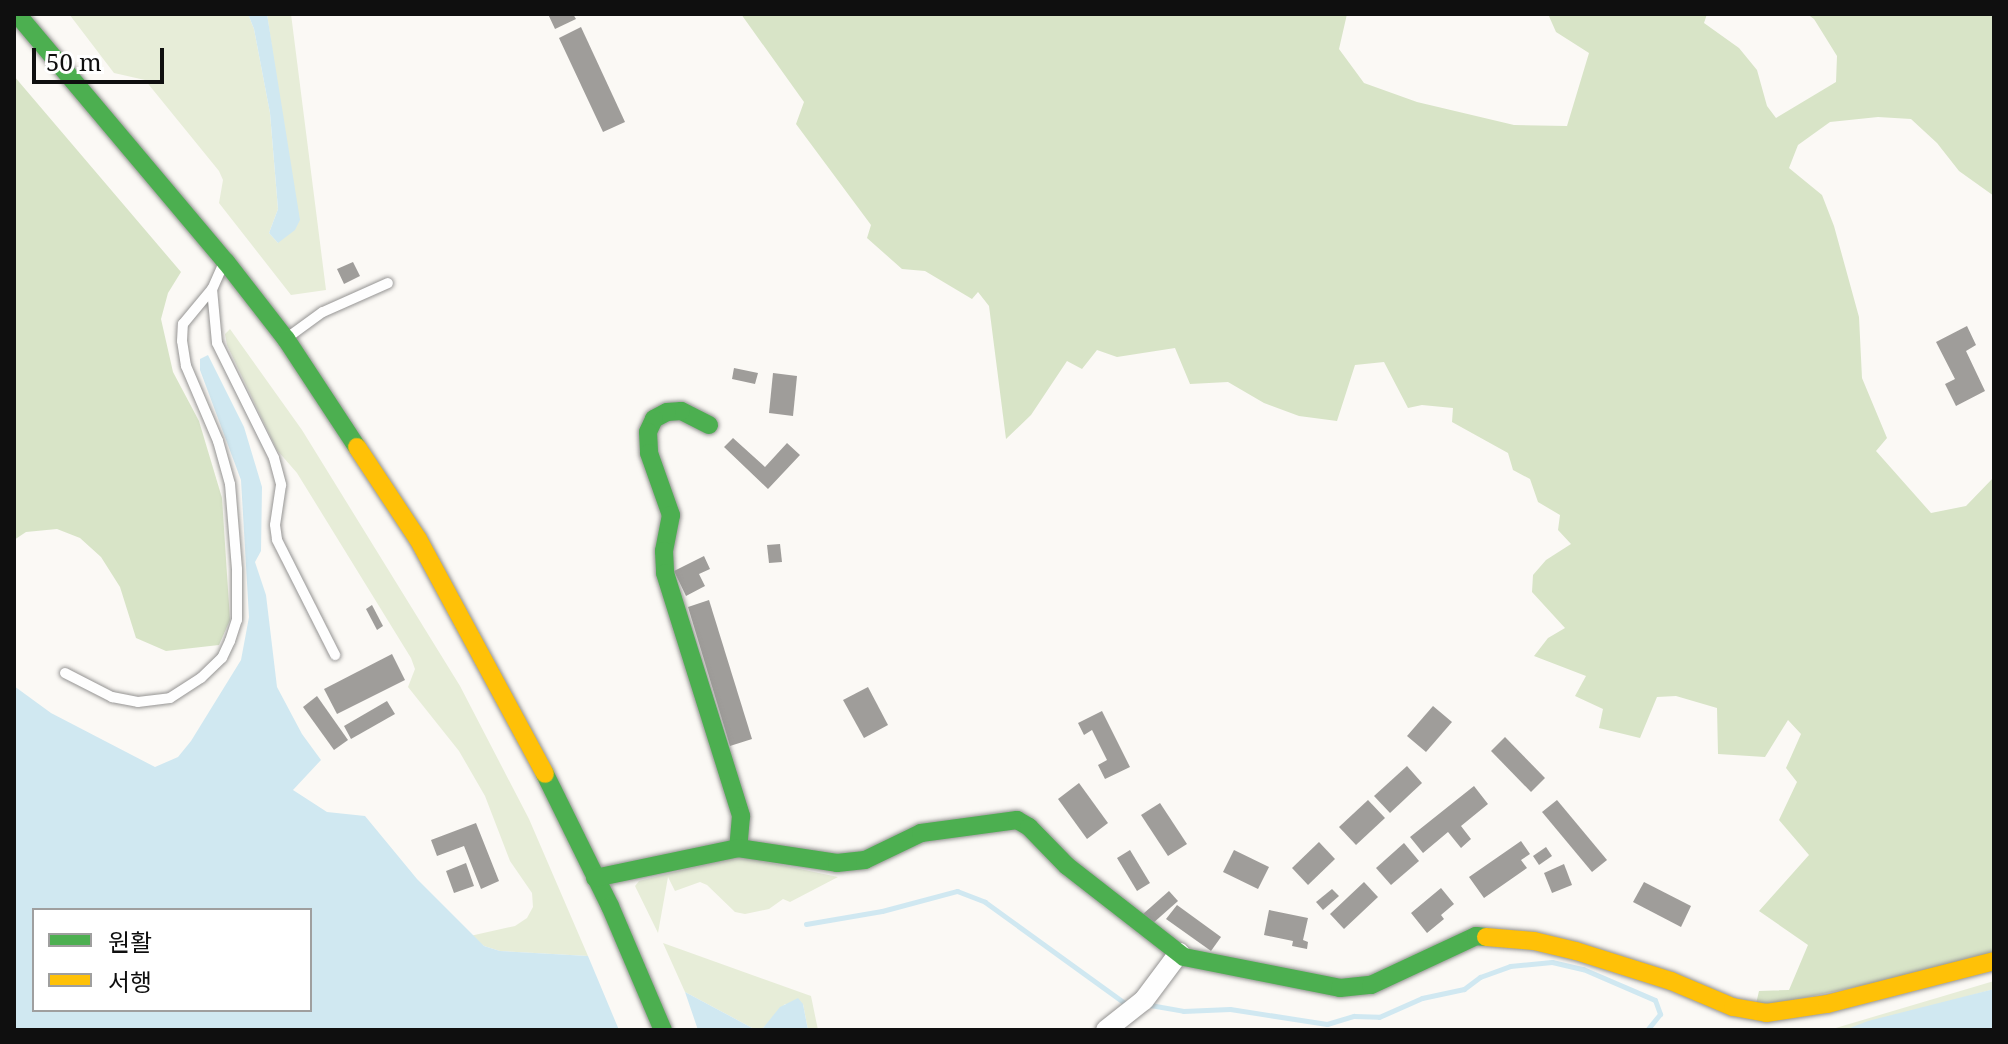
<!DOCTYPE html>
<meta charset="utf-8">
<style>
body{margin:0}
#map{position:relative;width:2008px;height:1044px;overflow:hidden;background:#fbf9f5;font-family:"Noto Serif","Noto Sans KR",serif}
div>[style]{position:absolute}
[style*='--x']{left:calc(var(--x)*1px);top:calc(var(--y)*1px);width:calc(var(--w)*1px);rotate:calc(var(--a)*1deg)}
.green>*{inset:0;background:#e7edd8}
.forest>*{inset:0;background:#d8e4c7}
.water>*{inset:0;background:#d0e8f1}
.stream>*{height:5px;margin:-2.5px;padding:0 2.5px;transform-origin:2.5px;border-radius:2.5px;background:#d0e8f1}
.building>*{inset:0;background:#9f9d9a}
.roads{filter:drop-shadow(0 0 2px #959493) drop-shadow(0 0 2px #959493)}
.lane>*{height:10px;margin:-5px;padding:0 5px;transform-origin:5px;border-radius:5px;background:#fefefe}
.street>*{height:20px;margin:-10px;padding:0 10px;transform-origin:10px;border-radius:10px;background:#fefefe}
.fast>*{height:18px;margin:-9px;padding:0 9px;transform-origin:9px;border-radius:9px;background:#4caf50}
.slow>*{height:18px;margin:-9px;padding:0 9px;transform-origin:9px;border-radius:9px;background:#ffc107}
span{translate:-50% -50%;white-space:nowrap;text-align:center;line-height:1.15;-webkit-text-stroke:8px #fff;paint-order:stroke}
.frame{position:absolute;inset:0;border:16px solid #0f0f0f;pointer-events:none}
.legend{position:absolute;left:32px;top:908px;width:280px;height:104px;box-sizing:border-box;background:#fff;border:2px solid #9f9f9f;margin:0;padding:10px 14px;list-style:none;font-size:24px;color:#0f0f0f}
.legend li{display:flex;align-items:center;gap:16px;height:40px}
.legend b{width:40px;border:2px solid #9f9f9f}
.scale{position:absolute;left:32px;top:48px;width:132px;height:36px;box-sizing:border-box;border:4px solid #0f0f0f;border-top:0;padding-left:10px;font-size:24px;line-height:28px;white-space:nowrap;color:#0f0f0f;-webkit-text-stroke:6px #fff;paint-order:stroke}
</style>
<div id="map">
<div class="green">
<i style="clip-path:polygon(69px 14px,248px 14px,254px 29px,270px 113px,278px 209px,269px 233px,278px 243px,281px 111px,267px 14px,291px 14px,326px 290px,291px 295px,219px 203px,223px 180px,219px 171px,145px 80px,114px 73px)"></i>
<i style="clip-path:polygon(230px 329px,302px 430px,460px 686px,529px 819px,588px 956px,500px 951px,484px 946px,470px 936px,515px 926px,527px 918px,533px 907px,532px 893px,510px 861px,485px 796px,459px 751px,408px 687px,415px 669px,411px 658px,297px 473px,277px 450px,227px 345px,225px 334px)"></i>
<i style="clip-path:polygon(738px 856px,838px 877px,790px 902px,783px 899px,769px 909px,745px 914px,735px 912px,707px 885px,700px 882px,675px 891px,668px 877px,658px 933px,635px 886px,639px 881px)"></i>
<i style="clip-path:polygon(663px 943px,811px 996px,818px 1030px,808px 1030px,803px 1004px,785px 1004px,763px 1028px,756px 1030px,685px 992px)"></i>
<i style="clip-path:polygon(1994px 981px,1994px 989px,1845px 1030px,1829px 1030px)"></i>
</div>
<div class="forest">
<i style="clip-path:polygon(741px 14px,1347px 14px,1339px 49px,1364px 83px,1417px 102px,1514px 125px,1567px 126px,1589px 53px,1556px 32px,1548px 14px,1707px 14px,1704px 23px,1739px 48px,1757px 70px,1767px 106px,1776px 118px,1836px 82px,1837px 56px,1814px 19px,1807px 14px,1994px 14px,1994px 196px,1959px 171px,1937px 143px,1911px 119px,1878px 117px,1830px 122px,1798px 145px,1789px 168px,1822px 195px,1834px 226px,1859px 317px,1862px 378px,1887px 438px,1876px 451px,1931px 513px,1966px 506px,1994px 477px,1994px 958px,1755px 1008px,1759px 991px,1789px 990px,1808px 945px,1759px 911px,1809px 855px,1779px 820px,1797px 782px,1786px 768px,1801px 734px,1788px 720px,1765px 757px,1718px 754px,1717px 708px,1676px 696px,1657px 697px,1640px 738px,1599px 728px,1603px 709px,1575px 696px,1586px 676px,1534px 656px,1548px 638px,1565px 628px,1532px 592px,1533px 575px,1546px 560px,1571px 544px,1558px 530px,1560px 515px,1538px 502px,1530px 479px,1513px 470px,1508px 453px,1452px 422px,1453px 408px,1422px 405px,1408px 408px,1384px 362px,1355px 365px,1337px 421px,1299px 416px,1264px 403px,1228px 382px,1190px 384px,1175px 348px,1117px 357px,1097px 350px,1082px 369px,1067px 361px,1031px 415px,1006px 439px,989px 306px,978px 292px,972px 299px,925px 271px,902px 269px,867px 238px,871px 225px,796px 124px,804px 102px)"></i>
<i style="clip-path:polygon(14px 76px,181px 272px,168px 293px,161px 319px,173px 372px,199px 421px,222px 498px,230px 620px,219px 645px,166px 651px,136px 638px,120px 587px,101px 557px,80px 538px,57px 529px,26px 532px,14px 540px)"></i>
</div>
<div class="water">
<i style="clip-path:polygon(248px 14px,267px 14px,300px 220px,295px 230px,278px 243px,269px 233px,278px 209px,270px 113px,254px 29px)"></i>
<i style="clip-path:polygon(evenodd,208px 355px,244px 427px,262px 487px,261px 551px,255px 562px,266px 595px,277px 687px,302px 734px,321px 760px,293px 790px,327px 812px,365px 816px,417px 879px,484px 946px,500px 951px,588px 956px,619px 1030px,14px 1030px,14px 686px,51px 713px,155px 767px,178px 757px,191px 741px,241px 660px,249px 617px,241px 480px,200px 370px,200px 359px,208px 355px,34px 910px,310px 910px,310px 1010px,34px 1010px,34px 910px)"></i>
<i style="clip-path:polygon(1994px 989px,1994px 1030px,1845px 1030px,1868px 1021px)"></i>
<i style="clip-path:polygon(685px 992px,756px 1030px,763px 1028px,780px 1007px,798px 998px,803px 1004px,808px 1030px,698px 1030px)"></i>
</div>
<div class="stream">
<i style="--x:806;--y:924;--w:77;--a:-9.7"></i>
<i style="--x:882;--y:911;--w:78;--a:-14.9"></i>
<i style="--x:957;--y:891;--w:30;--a:21"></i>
<i style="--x:985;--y:902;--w:174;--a:35.9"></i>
<i style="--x:1150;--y:1005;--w:34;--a:10"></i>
<i style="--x:1183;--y:1011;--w:47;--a:-2.4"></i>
<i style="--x:1230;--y:1009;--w:98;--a:8.8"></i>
<i style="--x:1327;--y:1024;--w:28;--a:-17"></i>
<i style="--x:1354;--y:1016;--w:25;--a:2"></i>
<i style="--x:1379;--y:1017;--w:47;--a:-23.8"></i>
<i style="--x:1422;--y:998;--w:43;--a:-12.1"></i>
<i style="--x:1464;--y:989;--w:20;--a:-37"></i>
<i style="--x:1480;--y:977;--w:32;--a:-20"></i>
<i style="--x:1510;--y:966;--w:42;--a:-5.4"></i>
<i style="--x:1552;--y:962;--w:32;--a:13"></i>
<i style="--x:1583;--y:969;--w:78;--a:23.3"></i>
<i style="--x:1655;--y:1000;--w:15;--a:70"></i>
<i style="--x:1660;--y:1014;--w:21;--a:129"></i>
</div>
<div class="building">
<i style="clip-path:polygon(548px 14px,573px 14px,576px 19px,555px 29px)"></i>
<i style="clip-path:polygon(581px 27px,625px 122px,603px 132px,559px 38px)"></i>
<i style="clip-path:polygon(353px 262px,360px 276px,344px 284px,337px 269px)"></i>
<i style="clip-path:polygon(1967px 326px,1976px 345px,1966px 351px,1985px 391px,1956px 406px,1945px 384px,1955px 379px,1936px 342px)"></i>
<i style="clip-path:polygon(734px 368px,758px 373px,755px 384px,732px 379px)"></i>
<i style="clip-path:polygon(773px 373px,797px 376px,793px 416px,769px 413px)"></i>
<i style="clip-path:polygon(733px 438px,765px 467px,787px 443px,800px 455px,768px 489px,724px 447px)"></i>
<i style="clip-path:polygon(780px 544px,782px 562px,769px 563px,767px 545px)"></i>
<i style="clip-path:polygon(704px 556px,710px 569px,699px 574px,705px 586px,686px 596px,674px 571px)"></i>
<i style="clip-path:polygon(709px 600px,752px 739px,730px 746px,688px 607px)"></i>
<i style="clip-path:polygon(372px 605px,383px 626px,377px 630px,366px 609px)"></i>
<i style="clip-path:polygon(392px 654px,405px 680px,337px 714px,324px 689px)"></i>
<i style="clip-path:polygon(868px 687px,888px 725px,864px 738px,843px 700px)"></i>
<i style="clip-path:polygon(317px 696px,348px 740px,334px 750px,303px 707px)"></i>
<i style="clip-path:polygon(387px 701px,395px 714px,351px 739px,344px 726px)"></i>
<i style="clip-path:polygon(1433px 706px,1452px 722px,1426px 752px,1407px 736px)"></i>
<i style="clip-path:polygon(1102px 711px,1130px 767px,1105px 779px,1098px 765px,1107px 760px,1092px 730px,1084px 735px,1078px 723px)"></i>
<i style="clip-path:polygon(1505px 737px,1545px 778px,1531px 792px,1491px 751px)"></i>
<i style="clip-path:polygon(1407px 766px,1422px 783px,1390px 813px,1374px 796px)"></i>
<i style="clip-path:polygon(1079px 783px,1108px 823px,1087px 839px,1058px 799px)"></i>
<i style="clip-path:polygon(1474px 786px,1488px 804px,1461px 826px,1471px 839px,1461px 848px,1448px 832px,1423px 853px,1410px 837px)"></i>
<i style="clip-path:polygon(1368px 800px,1385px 818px,1356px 845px,1339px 827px)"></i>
<i style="clip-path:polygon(1557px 800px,1607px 860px,1592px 872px,1542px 812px)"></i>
<i style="clip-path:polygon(1160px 803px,1187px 844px,1168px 856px,1141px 815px)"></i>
<i style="clip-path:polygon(476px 823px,499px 881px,481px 889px,464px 846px,437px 856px,431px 840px)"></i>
<i style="clip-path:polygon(1521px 841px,1530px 854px,1521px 860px,1527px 868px,1484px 898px,1469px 877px)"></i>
<i style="clip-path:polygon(1319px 842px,1335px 859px,1308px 885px,1292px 868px)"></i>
<i style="clip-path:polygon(1404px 843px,1419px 861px,1391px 885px,1376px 868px)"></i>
<i style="clip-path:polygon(1546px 847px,1552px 856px,1539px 865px,1533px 856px)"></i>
<i style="clip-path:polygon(1130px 850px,1150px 883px,1137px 891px,1117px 858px)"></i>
<i style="clip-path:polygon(1234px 850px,1269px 867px,1258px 889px,1223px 872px)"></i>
<i style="clip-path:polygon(466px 863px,474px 886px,454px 893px,446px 871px)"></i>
<i style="clip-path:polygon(1564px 864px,1572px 885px,1552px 893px,1544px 873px)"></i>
<i style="clip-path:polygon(1364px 882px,1378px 897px,1344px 929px,1330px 914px)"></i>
<i style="clip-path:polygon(1644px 882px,1691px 906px,1681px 927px,1633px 902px)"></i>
<i style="clip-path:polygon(1441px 888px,1454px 904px,1441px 915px,1444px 919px,1427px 933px,1411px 913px)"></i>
<i style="clip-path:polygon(1332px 889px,1339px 896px,1323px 910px,1316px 902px)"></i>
<i style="clip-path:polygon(1169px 891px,1178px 901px,1152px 924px,1143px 914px)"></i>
<i style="clip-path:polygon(1177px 905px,1221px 937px,1211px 951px,1166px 919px)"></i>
<i style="clip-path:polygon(1269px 910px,1308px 918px,1303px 940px,1308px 942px,1307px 949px,1292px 946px,1293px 941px,1264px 935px)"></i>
</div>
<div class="roads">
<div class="lane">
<i style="--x:222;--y:267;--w:24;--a:114"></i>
<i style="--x:212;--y:289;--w:54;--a:84.7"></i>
<i style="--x:217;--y:343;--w:128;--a:63.6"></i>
<i style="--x:274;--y:458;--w:28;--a:75"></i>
<i style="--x:281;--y:485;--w:40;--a:98.5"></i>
<i style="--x:275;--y:525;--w:15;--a:82"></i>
<i style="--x:277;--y:540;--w:129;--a:63.2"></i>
<i style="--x:291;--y:335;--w:39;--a:-36"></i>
<i style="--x:323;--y:312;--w:71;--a:-24"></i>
<i style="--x:65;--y:673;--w:53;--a:27.1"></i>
<i style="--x:112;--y:697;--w:26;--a:11"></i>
<i style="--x:138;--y:702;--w:32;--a:-7"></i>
<i style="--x:170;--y:698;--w:37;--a:-33"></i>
<i style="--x:201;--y:678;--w:29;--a:-44"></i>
<i style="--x:222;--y:658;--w:19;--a:-65"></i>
<i style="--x:230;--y:641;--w:22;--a:-72"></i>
<i style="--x:237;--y:620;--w:51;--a:-90"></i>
<i style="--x:237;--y:569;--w:85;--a:-94.7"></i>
<i style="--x:230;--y:484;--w:45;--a:-105.6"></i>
<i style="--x:218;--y:441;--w:82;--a:-113.1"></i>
<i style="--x:186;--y:366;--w:25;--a:-99"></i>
<i style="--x:182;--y:341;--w:17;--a:-87"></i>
<i style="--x:183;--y:324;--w:45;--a:-50.4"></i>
</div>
<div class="street">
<i style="--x:1106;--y:1030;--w:48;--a:-38.3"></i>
<i style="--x:1144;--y:1000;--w:59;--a:-53.3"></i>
</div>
<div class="fast">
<i style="--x:17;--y:14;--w:324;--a:49.9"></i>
<i style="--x:226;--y:262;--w:98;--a:52.1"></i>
<i style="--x:286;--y:339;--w:129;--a:56.7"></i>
<i style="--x:709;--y:425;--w:31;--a:-153"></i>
<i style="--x:681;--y:411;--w:14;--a:176"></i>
<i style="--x:667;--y:412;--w:15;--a:152"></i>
<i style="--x:654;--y:419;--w:14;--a:115"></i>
<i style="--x:648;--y:432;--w:21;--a:87"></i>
<i style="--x:649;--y:453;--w:66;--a:70.5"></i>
<i style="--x:671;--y:515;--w:37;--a:101"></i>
<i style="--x:664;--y:551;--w:22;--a:87"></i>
<i style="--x:665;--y:573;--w:255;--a:72.6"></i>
<i style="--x:741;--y:816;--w:32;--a:95"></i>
<i style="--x:545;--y:774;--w:147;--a:63.8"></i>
<i style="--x:610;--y:906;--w:135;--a:66.9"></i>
<i style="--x:595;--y:878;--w:146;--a:-11.8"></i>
<i style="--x:738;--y:848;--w:100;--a:8.6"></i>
<i style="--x:837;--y:863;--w:28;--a:-6"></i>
<i style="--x:865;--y:860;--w:62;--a:-25.7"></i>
<i style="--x:921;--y:833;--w:97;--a:-7.7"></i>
<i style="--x:1017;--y:820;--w:14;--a:30"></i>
<i style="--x:1029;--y:827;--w:54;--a:45.7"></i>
<i style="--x:1067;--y:866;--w:148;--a:37.9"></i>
<i style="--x:1184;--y:957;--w:159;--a:11.2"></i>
<i style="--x:1340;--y:988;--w:31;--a:-6"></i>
<i style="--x:1371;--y:985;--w:116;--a:-25"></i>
<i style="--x:1476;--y:936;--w:10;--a:6"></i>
</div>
<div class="slow">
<i style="--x:357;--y:447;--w:110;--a:56.5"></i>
<i style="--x:418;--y:539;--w:267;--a:61.6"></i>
<i style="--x:1486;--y:937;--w:48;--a:4.8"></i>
<i style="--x:1534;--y:941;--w:43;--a:13.4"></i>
<i style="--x:1576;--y:951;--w:100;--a:17.5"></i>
<i style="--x:1671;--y:981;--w:67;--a:22.8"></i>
<i style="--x:1733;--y:1007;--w:34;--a:10"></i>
<i style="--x:1766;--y:1013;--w:62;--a:-8.4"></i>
<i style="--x:1827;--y:1004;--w:172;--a:-14.4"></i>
</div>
</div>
<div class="frame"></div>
<ul class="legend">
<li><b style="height:10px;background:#4caf50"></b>원활</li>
<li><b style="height:10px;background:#ffc107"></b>서행</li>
</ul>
<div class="scale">50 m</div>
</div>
